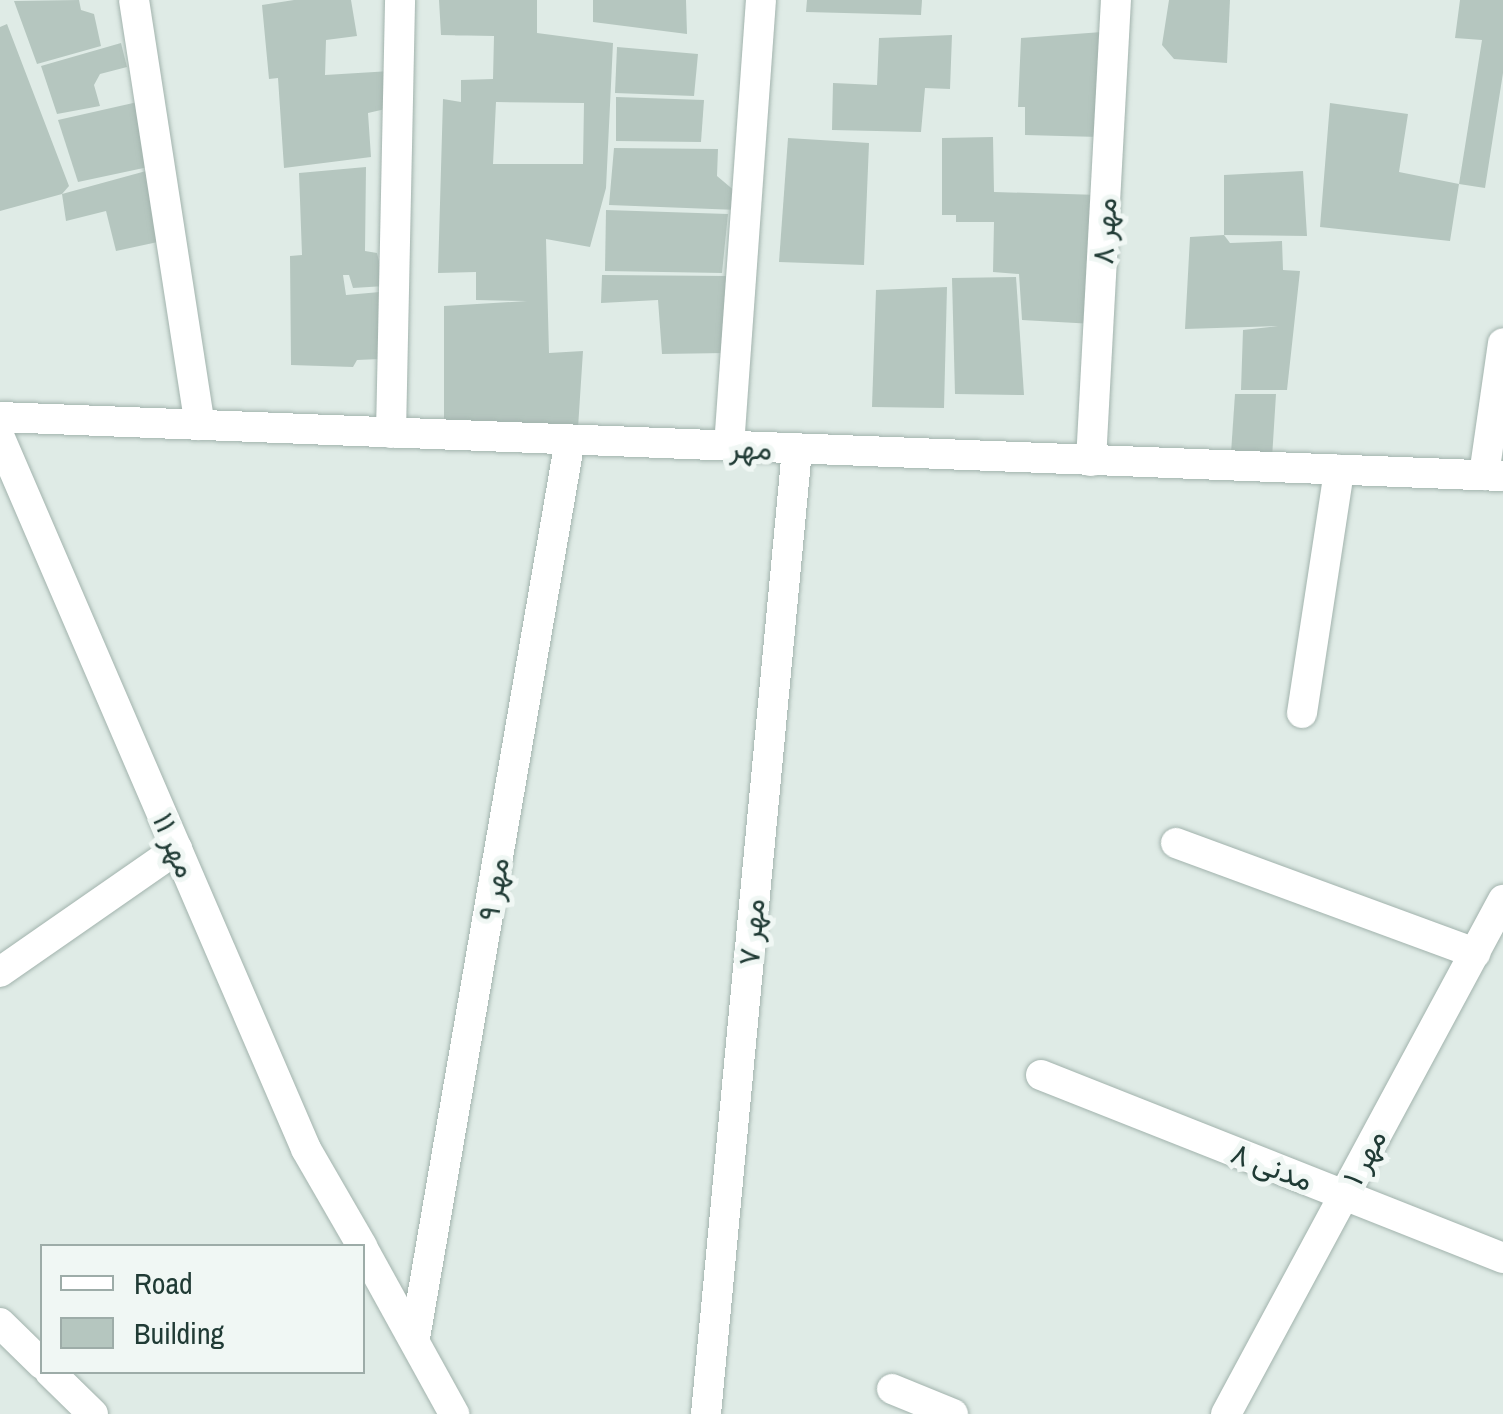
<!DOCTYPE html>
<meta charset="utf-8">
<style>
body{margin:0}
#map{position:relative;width:1503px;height:1414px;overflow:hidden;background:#dfebe6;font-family:"Archivo Narrow",Vazirmatn,sans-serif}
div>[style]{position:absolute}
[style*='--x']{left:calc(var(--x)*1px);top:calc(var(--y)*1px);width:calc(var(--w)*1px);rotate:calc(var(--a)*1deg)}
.building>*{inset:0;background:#b5c6bf}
.roads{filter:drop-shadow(0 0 2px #a2b3ad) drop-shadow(0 0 2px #a2b3ad)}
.street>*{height:30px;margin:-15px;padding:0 15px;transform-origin:15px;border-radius:15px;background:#fff}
.secondary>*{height:30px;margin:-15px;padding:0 15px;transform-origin:15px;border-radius:15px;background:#fff}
span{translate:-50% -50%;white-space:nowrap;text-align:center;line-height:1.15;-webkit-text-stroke:10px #f0f7f4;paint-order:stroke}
.street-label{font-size:30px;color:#203b35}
.legend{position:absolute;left:40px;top:1244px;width:325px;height:130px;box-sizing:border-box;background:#f0f7f4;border:2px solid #9daca8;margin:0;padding:12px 18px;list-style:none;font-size:30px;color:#203b35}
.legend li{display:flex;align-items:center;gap:20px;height:50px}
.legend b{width:50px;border:2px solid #9daca8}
</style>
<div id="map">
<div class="building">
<i style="clip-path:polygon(79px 0,81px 10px,94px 14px,101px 46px,37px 64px,14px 1px)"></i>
<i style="clip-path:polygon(294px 0,351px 0,357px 36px,326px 40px,325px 75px,391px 71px,394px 107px,368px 113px,371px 157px,284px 168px,278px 78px,269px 79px,262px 5px)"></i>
<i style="clip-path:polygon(evenodd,439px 0,537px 0,537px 33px,613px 43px,606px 188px,590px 247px,546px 239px,549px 353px,583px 351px,578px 428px,444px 420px,444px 306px,527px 301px,476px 300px,476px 272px,438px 273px,443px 99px,461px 102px,461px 80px,493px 79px,494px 36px,441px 35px,439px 0,496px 102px,584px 103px,583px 164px,493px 164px,496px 102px)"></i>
<i style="clip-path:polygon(593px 0,686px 0,687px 34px,593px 22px)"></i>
<i style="clip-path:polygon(807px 0,922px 0,921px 15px,806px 12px)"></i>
<i style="clip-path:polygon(1169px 0,1230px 0,1227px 63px,1174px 59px,1162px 45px)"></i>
<i style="clip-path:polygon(1460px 0,1503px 0,1503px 73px,1485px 188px,1459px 184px,1482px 40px,1455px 38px)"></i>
<i style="clip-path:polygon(7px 24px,69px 186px,62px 194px,157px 168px,167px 240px,116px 251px,106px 211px,66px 221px,62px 194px,0 211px,0 27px)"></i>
<i style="clip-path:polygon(1102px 32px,1099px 137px,1025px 135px,1025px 107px,1018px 107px,1021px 38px)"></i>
<i style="clip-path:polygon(952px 35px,950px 89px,925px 88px,921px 132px,832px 130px,833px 83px,877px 85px,879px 38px)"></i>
<i style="clip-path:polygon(121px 43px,127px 67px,100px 74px,94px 85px,100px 106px,57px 114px,41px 66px)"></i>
<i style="clip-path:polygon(617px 47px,698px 54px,694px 96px,615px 93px)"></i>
<i style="clip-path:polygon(616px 97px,704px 100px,701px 142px,616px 141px)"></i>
<i style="clip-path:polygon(142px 101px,153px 166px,78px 182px,58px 120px)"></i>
<i style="clip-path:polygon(1330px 103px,1408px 114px,1399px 172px,1459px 184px,1450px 241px,1320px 227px)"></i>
<i style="clip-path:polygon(993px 137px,994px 192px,1100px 195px,1094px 324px,1022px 320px,1019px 274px,993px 272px,994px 222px,956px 222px,956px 215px,942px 215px,942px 138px)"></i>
<i style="clip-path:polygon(788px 138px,869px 143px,864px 265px,779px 262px)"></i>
<i style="clip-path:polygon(614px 148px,718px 149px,717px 176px,736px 192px,738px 210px,609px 205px)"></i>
<i style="clip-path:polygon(366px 167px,365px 251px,377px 253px,385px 286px,353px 288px,349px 275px,343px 275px,346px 295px,380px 292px,380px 359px,357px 360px,353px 367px,291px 365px,290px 256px,302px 255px,299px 173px)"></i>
<i style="clip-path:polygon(1303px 171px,1307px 236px,1224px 235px,1224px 175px)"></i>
<i style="clip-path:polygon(606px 210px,728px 214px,722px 273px,605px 271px)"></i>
<i style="clip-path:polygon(1224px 235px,1230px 243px,1282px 241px,1283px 270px,1300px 271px,1287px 390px,1241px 390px,1243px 330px,1278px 326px,1185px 329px,1190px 237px)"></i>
<i style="clip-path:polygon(602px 275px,728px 276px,725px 353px,662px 354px,658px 300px,601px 303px)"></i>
<i style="clip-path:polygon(1016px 277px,1024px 395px,955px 394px,952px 278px)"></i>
<i style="clip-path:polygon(947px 287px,944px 408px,872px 407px,876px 290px)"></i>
<i style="clip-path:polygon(1235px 394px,1276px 394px,1272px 458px,1231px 453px)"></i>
</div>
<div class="roads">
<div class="street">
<i style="--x:134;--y:0;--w:430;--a:81.2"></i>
<i style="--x:391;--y:433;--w:433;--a:-88.8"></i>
<i style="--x:0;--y:438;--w:774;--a:66.71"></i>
<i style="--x:306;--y:1149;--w:112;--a:60"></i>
<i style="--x:729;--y:446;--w:447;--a:-85.9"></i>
<i style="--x:1091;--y:461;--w:462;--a:-86.9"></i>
<i style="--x:1484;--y:475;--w:133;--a:-81.8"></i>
<i style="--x:1302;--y:713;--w:246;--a:-81.3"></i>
<i style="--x:1176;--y:843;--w:319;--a:20.2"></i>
<i style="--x:0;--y:972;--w:216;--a:-34.8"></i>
<i style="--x:1041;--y:1075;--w:497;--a:21.6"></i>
<i style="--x:362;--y:1247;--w:191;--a:61.1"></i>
<i style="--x:0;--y:1323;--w:59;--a:44.3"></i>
<i style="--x:415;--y:1338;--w:911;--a:-80.21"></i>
<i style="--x:50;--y:1372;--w:60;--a:44.3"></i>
<i style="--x:892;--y:1389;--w:66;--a:22.3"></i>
<i style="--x:706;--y:1414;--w:968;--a:-84.61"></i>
<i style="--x:1226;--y:1414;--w:584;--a:-61.68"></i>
</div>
<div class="secondary">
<i style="--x:0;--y:417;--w:1504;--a:2.25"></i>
</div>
</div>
<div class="street-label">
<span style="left:1104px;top:231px;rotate:-87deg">مهر ۸</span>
<span style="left:751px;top:448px;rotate:3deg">مهر</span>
<span style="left:175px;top:845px;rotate:67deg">مهر ۱۱</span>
<span style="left:493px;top:889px;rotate:-80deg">مهر ۹</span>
<span style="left:751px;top:932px;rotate:-85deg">مهر ۷</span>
<span style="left:1364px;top:1157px;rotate:-62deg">مهر ۱</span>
<span style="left:1272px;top:1166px;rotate:21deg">مدنی ۸</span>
</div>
<ul class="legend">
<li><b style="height:12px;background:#fff"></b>Road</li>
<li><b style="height:28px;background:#b5c6bf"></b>Building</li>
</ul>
</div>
